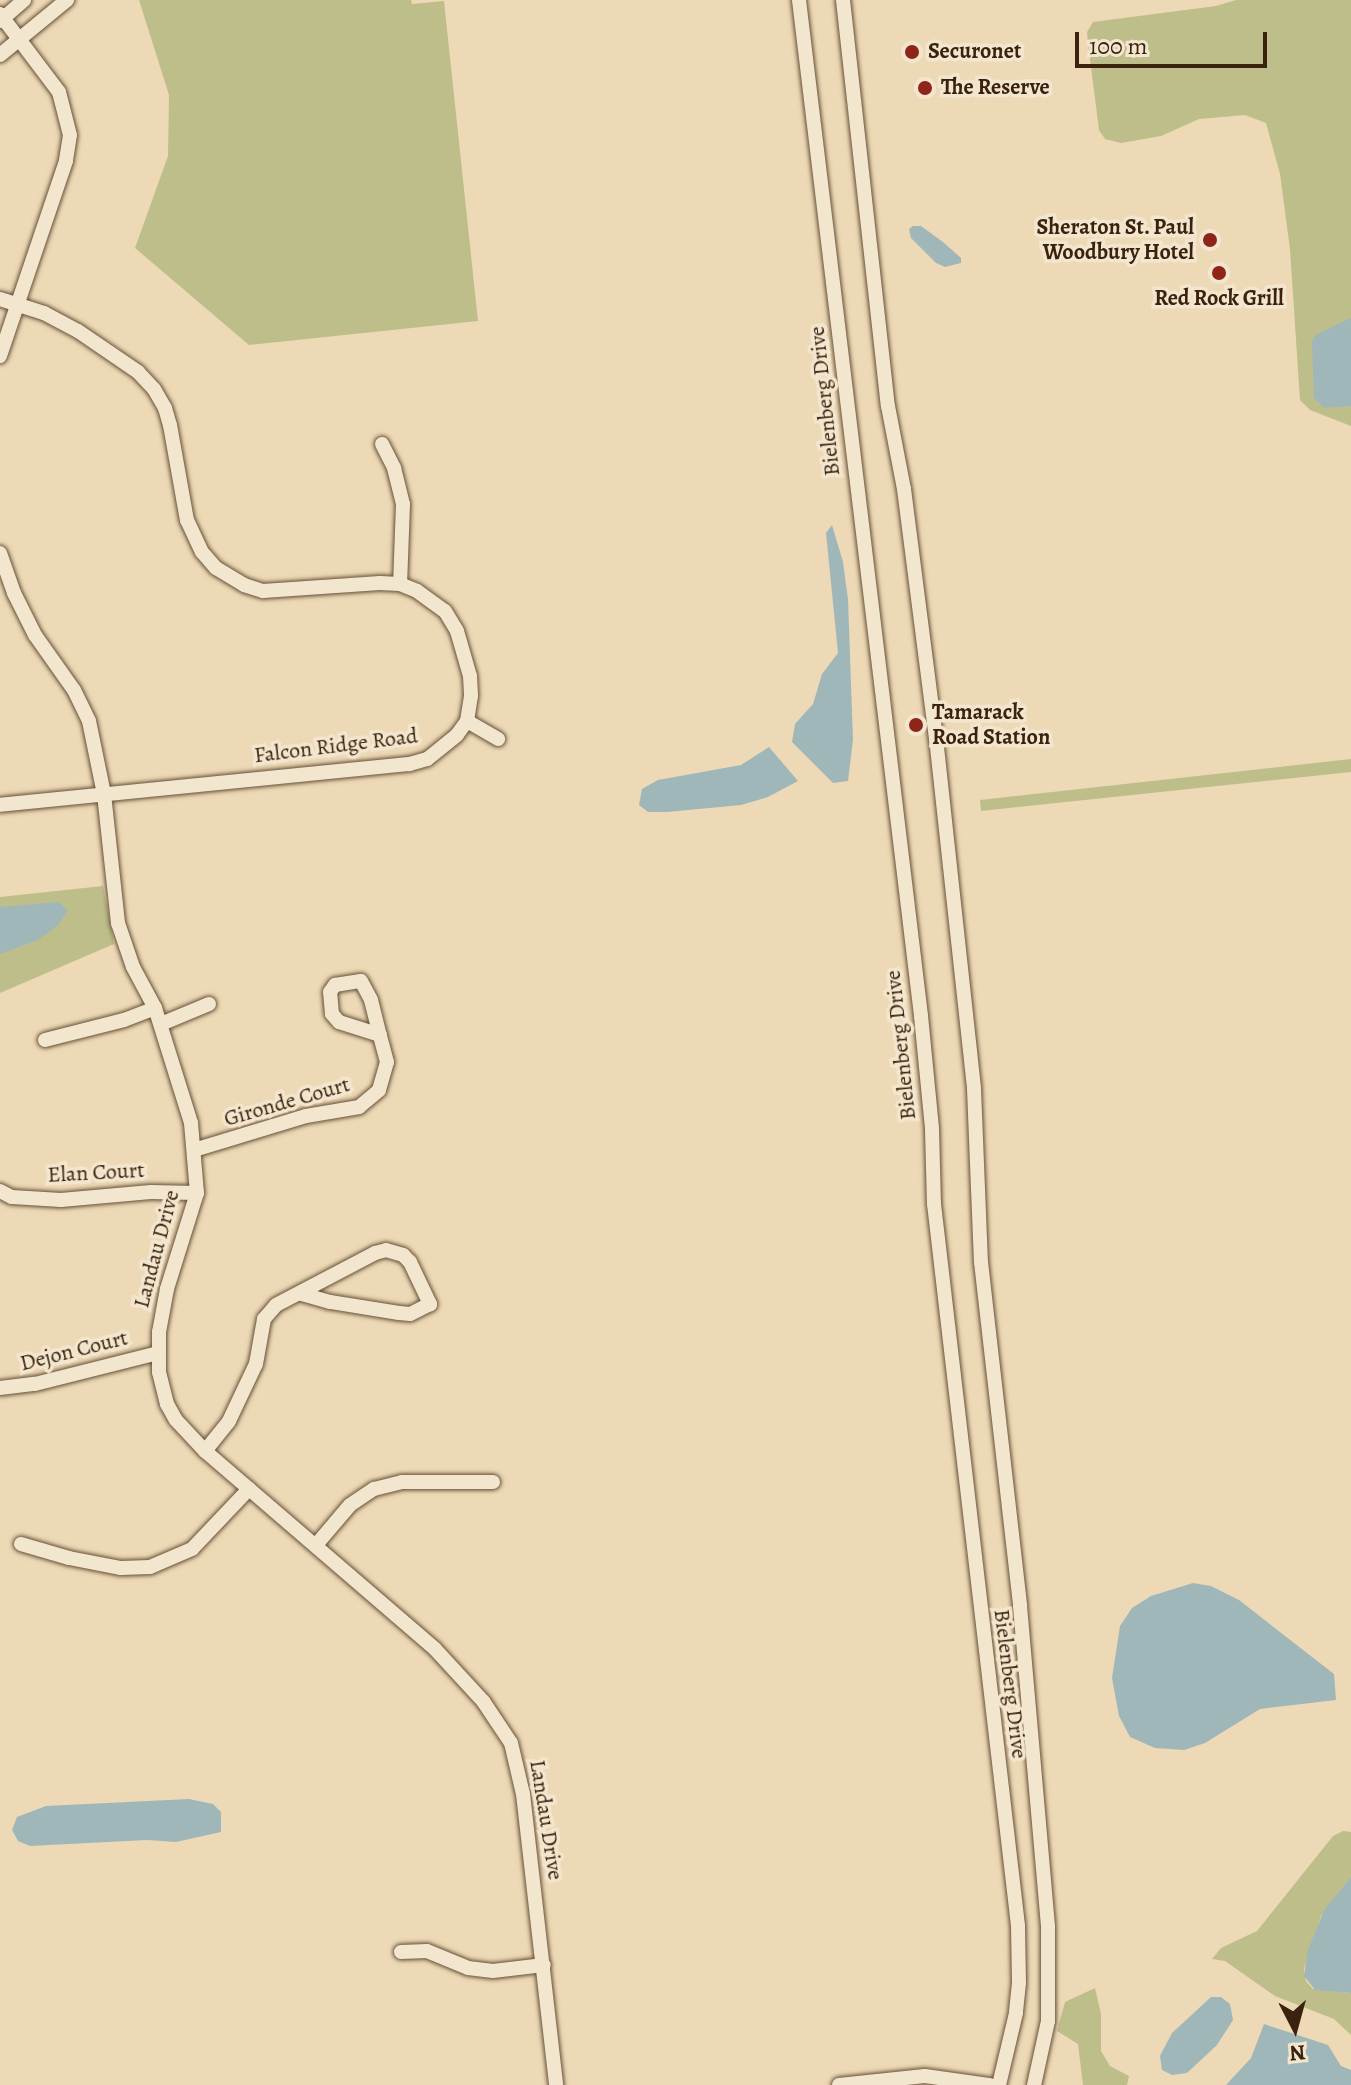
<!DOCTYPE html>
<style>
body{margin:0}
#map{position:relative;width:1351px;height:2085px;overflow:hidden;background:#edd9b5;font-family:Alegreya,serif}
div>[style]{position:absolute}
[style*='--x']{left:calc(var(--x)*1px);top:calc(var(--y)*1px);width:calc(var(--w)*1px);rotate:calc(var(--a)*1deg)}
.green>*{inset:0;background:#bdbe8a}
.water>*{inset:0;background:#a0b7ba}
.roads{filter:drop-shadow(0 0 2px #675038) drop-shadow(0 0 2px #675038)}
.minor>*{height:14px;margin:-7px;padding:0 7px;transform-origin:7px;border-radius:7px;background:#f3e6cf}
.dots>*{width:22px;height:22px;translate:-50% -50%;box-sizing:border-box;border:4px solid #f3e6cf;border-radius:50%}
span{translate:-50% -50%;white-space:nowrap;text-align:center;line-height:1.15;-webkit-text-stroke:7px #f3e6cf;paint-order:stroke}
.poi-label{font-size:22px;color:#3a220f;font-weight:700}
.left{translate:0 -50%;text-align:left}
.right{translate:-100% -50%;text-align:right}
.street-label{font-size:22px;color:#3a220f}
.north{position:absolute;left:1255px;top:1989px;width:80px;height:80px;-webkit-text-stroke:6px #f3e6cf;paint-order:stroke;rotate:174deg;font-size:22px;font-weight:700;line-height:32px;text-align:center;color:#3a220f}
.north::after{content:'';display:block;margin:auto;width:28px;height:36px;background:#3a220f;clip-path:polygon(50% 0,100% 100%,50% 72%,0 100%)}
.scale{position:absolute;left:1075px;top:32px;width:192px;height:36px;box-sizing:border-box;border:4px solid #3a220f;border-top:0;padding-left:10px;font-size:24px;line-height:28px;white-space:nowrap;color:#3a220f;-webkit-text-stroke:6px #f3e6cf;paint-order:stroke}
</style>
<div id="map">
<div class="green">
<i style="clip-path:polygon(139px 0,411px 0,412px 4px,444px 1px,478px 321px,249px 345px,135px 248px,168px 156px,169px 95px)"></i>
<i style="clip-path:polygon(1236px 0,1351px 0,1351px 426px,1310px 410px,1300px 400px,1290px 249px,1280px 174px,1266px 123px,1245px 115px,1199px 119px,1161px 136px,1121px 143px,1105px 139px,1099px 130px,1088px 43px,1087px 32px,1093px 22px,1216px 6px)"></i>
<i style="clip-path:polygon(1351px 759px,1351px 772px,981px 811px,980px 800px)"></i>
<i style="clip-path:polygon(103px 886px,114px 944px,0 993px,0 897px)"></i>
<i style="clip-path:polygon(1343px 1831px,1351px 1832px,1351px 1877px,1321px 1916px,1304px 1969px,1306px 1981px,1313px 1989px,1351px 1993px,1351px 2035px,1334px 2019px,1275px 1996px,1225px 1961px,1212px 1959px,1221px 1948px,1257px 1931px,1333px 1836px)"></i>
<i style="clip-path:polygon(1095px 1988px,1101px 2014px,1101px 2051px,1110px 2066px,1129px 2076px,1127px 2085px,1083px 2085px,1078px 2044px,1057px 2031px,1065px 2002px)"></i>
</div>
<div class="water">
<i style="clip-path:polygon(913px 226px,921px 226px,943px 242px,961px 258px,961px 263px,945px 267px,936px 263px,911px 238px,909px 229px)"></i>
<i style="clip-path:polygon(1351px 318px,1351px 406px,1324px 408px,1314px 398px,1312px 341px,1317px 334px)"></i>
<i style="clip-path:polygon(832px 525px,843px 562px,848px 599px,853px 740px,848px 781px,833px 783px,792px 742px,795px 724px,813px 704px,822px 674px,838px 653px,826px 533px)"></i>
<i style="clip-path:polygon(769px 747px,798px 781px,768px 797px,741px 805px,667px 812px,648px 812px,639px 805px,642px 789px,658px 780px,741px 765px)"></i>
<i style="clip-path:polygon(59px 902px,68px 911px,58px 925px,38px 940px,0 954px,0 907px)"></i>
<i style="clip-path:polygon(1193px 1583px,1211px 1586px,1239px 1600px,1334px 1674px,1336px 1700px,1260px 1709px,1205px 1743px,1184px 1750px,1155px 1748px,1130px 1737px,1119px 1716px,1112px 1678px,1120px 1626px,1132px 1608px,1151px 1596px)"></i>
<i style="clip-path:polygon(189px 1799px,213px 1804px,221px 1812px,221px 1832px,176px 1842px,147px 1840px,30px 1846px,18px 1841px,12px 1830px,17px 1817px,46px 1806px)"></i>
<i style="clip-path:polygon(1351px 1877px,1351px 1993px,1315px 1990px,1304px 1976px,1308px 1950px,1324px 1910px)"></i>
<i style="clip-path:polygon(1211px 1997px,1221px 1997px,1230px 2004px,1233px 2020px,1217px 2045px,1187px 2073px,1172px 2075px,1162px 2070px,1160px 2056px,1172px 2033px)"></i>
<i style="clip-path:polygon(1264px 2024px,1328px 2045px,1341px 2066px,1351px 2070px,1351px 2085px,1226px 2085px,1251px 2058px)"></i>
</div>
<div class="roads">
<div class="minor">
<i style="--x:799;--y:0;--w:1023;--a:83.15"></i>
<i style="--x:921;--y:1016;--w:114;--a:84.4"></i>
<i style="--x:932;--y:1129;--w:75;--a:88.5"></i>
<i style="--x:934;--y:1204;--w:727;--a:83.36"></i>
<i style="--x:1018;--y:1926;--w:57;--a:89"></i>
<i style="--x:1019;--y:1983;--w:30;--a:96"></i>
<i style="--x:1016;--y:2013;--w:74;--a:103.3"></i>
<i style="--x:843;--y:0;--w:408;--a:83.7"></i>
<i style="--x:888;--y:406;--w:85;--a:79.1"></i>
<i style="--x:904;--y:489;--w:251;--a:82.7"></i>
<i style="--x:936;--y:738;--w:353;--a:83.8"></i>
<i style="--x:974;--y:1089;--w:173;--a:87.7"></i>
<i style="--x:981;--y:1262;--w:346;--a:83.5"></i>
<i style="--x:1020;--y:1606;--w:322;--a:85"></i>
<i style="--x:1048;--y:1927;--w:94;--a:90"></i>
<i style="--x:1048;--y:2021;--w:66;--a:102.3"></i>
<i style="--x:0;--y:14;--w:98;--a:52.9"></i>
<i style="--x:59;--y:92;--w:44;--a:75.7"></i>
<i style="--x:70;--y:135;--w:26;--a:99"></i>
<i style="--x:66;--y:161;--w:206;--a:108.7"></i>
<i style="--x:0;--y:21;--w:32;--a:-41"></i>
<i style="--x:0;--y:55;--w:87;--a:-39.4"></i>
<i style="--x:0;--y:299;--w:46;--a:17.7"></i>
<i style="--x:44;--y:313;--w:38;--a:28"></i>
<i style="--x:78;--y:331;--w:73;--a:34.3"></i>
<i style="--x:138;--y:372;--w:23;--a:47"></i>
<i style="--x:154;--y:389;--w:22;--a:60"></i>
<i style="--x:165;--y:408;--w:18;--a:74"></i>
<i style="--x:170;--y:425;--w:97;--a:79.9"></i>
<i style="--x:187;--y:520;--w:35;--a:65"></i>
<i style="--x:202;--y:552;--w:21;--a:49"></i>
<i style="--x:216;--y:568;--w:33;--a:31"></i>
<i style="--x:244;--y:585;--w:20;--a:18"></i>
<i style="--x:263;--y:591;--w:117;--a:-3.9"></i>
<i style="--x:380;--y:583;--w:20;--a:3"></i>
<i style="--x:400;--y:584;--w:18;--a:22"></i>
<i style="--x:417;--y:591;--w:34;--a:36"></i>
<i style="--x:445;--y:611;--w:23;--a:59"></i>
<i style="--x:457;--y:631;--w:47;--a:73.9"></i>
<i style="--x:470;--y:676;--w:20;--a:87"></i>
<i style="--x:471;--y:696;--w:25;--a:99"></i>
<i style="--x:467;--y:721;--w:17;--a:126"></i>
<i style="--x:457;--y:735;--w:38;--a:141"></i>
<i style="--x:427;--y:759;--w:19;--a:164"></i>
<i style="--x:409;--y:764;--w:411;--a:174.3"></i>
<i style="--x:382;--y:444;--w:27;--a:63"></i>
<i style="--x:394;--y:468;--w:37;--a:76"></i>
<i style="--x:403;--y:504;--w:80;--a:92.1"></i>
<i style="--x:0;--y:553;--w:42;--a:70.7"></i>
<i style="--x:14;--y:593;--w:47;--a:63.4"></i>
<i style="--x:35;--y:635;--w:67;--a:54.7"></i>
<i style="--x:74;--y:690;--w:34;--a:64"></i>
<i style="--x:89;--y:721;--w:75;--a:78.4"></i>
<i style="--x:104;--y:794;--w:130;--a:83.8"></i>
<i style="--x:118;--y:923;--w:46;--a:71.2"></i>
<i style="--x:133;--y:967;--w:47;--a:61.8"></i>
<i style="--x:155;--y:1008;--w:121;--a:72.6"></i>
<i style="--x:191;--y:1123;--w:70;--a:85.1"></i>
<i style="--x:197;--y:1193;--w:101;--a:107.4"></i>
<i style="--x:167;--y:1289;--w:44;--a:100.5"></i>
<i style="--x:159;--y:1332;--w:40;--a:90"></i>
<i style="--x:159;--y:1372;--w:33;--a:76"></i>
<i style="--x:167;--y:1404;--w:18;--a:61"></i>
<i style="--x:176;--y:1420;--w:42;--a:46.9"></i>
<i style="--x:205;--y:1451;--w:303;--a:40.7"></i>
<i style="--x:435;--y:1649;--w:71;--a:47.3"></i>
<i style="--x:483;--y:1701;--w:50;--a:56.3"></i>
<i style="--x:511;--y:1743;--w:52;--a:76.8"></i>
<i style="--x:523;--y:1794;--w:293;--a:83.5"></i>
<i style="--x:467;--y:721;--w:36;--a:30"></i>
<i style="--x:161;--y:1024;--w:52;--a:-22.6"></i>
<i style="--x:45;--y:1040;--w:81;--a:-14.2"></i>
<i style="--x:124;--y:1020;--w:33;--a:-21"></i>
<i style="--x:194;--y:1150;--w:117;--a:-16.9"></i>
<i style="--x:306;--y:1116;--w:54;--a:-9.6"></i>
<i style="--x:359;--y:1107;--w:26;--a:-40"></i>
<i style="--x:379;--y:1090;--w:29;--a:-74"></i>
<i style="--x:387;--y:1062;--w:28;--a:-105"></i>
<i style="--x:380;--y:1035;--w:43;--a:-162.4"></i>
<i style="--x:339;--y:1022;--w:11;--a:-131"></i>
<i style="--x:332;--y:1014;--w:22;--a:-95"></i>
<i style="--x:330;--y:992;--w:9;--a:-54"></i>
<i style="--x:335;--y:985;--w:26;--a:-9"></i>
<i style="--x:361;--y:981;--w:21;--a:62"></i>
<i style="--x:371;--y:1000;--w:36;--a:76"></i>
<i style="--x:0;--y:1191;--w:13;--a:27"></i>
<i style="--x:12;--y:1197;--w:49;--a:3.5"></i>
<i style="--x:61;--y:1200;--w:90;--a:-5.1"></i>
<i style="--x:151;--y:1192;--w:46;--a:1.2"></i>
<i style="--x:0;--y:1388;--w:35;--a:-7"></i>
<i style="--x:35;--y:1384;--w:127;--a:-14.1"></i>
<i style="--x:205;--y:1451;--w:38;--a:-51"></i>
<i style="--x:229;--y:1421;--w:63;--a:-64.7"></i>
<i style="--x:256;--y:1364;--w:46;--a:-79.9"></i>
<i style="--x:264;--y:1319;--w:18;--a:-49"></i>
<i style="--x:276;--y:1305;--w:112;--a:-27.7"></i>
<i style="--x:375;--y:1253;--w:11;--a:-15"></i>
<i style="--x:386;--y:1250;--w:18;--a:16"></i>
<i style="--x:403;--y:1255;--w:10;--a:45"></i>
<i style="--x:410;--y:1262;--w:47;--a:64.5"></i>
<i style="--x:430;--y:1304;--w:22;--a:153"></i>
<i style="--x:410;--y:1314;--w:11;--a:-175"></i>
<i style="--x:399;--y:1313;--w:70;--a:-170.9"></i>
<i style="--x:330;--y:1302;--w:32;--a:-164"></i>
<i style="--x:21;--y:1544;--w:50;--a:16.3"></i>
<i style="--x:69;--y:1558;--w:53;--a:10.9"></i>
<i style="--x:121;--y:1568;--w:29;--a:-2"></i>
<i style="--x:150;--y:1567;--w:46;--a:-23.2"></i>
<i style="--x:192;--y:1549;--w:83;--a:-46.5"></i>
<i style="--x:316;--y:1545;--w:52;--a:-49.6"></i>
<i style="--x:350;--y:1505;--w:29;--a:-34"></i>
<i style="--x:374;--y:1489;--w:29;--a:-14"></i>
<i style="--x:402;--y:1482;--w:91;--a:0"></i>
<i style="--x:401;--y:1952;--w:26;--a:-2"></i>
<i style="--x:427;--y:1951;--w:44;--a:22.5"></i>
<i style="--x:468;--y:1968;--w:25;--a:7"></i>
<i style="--x:493;--y:1971;--w:51;--a:-6.7"></i>
<i style="--x:839;--y:2085;--w:86;--a:-6"></i>
<i style="--x:925;--y:2076;--w:66;--a:7.9"></i>
</div>
</div>
<div class="dots">
<i style="left:912px;top:52px;background:#8f2418"></i>
<i style="left:925px;top:88px;background:#8f2418"></i>
<i style="left:1210px;top:240px;background:#8f2418"></i>
<i style="left:1219px;top:273px;background:#8f2418"></i>
<i style="left:916px;top:725px;background:#8f2418"></i>
</div>
<div class="poi-label">
<span class="left" style="left:928px;top:52px">Securonet</span>
<span class="left" style="left:941px;top:88px">The Reserve</span>
<span class="right" style="left:1194px;top:240px">Sheraton St. Paul<br>Woodbury Hotel</span>
<span style="left:1219px;top:299px">Red Rock Grill</span>
<span class="left" style="left:932px;top:725px">Tamarack<br>Road Station</span>
</div>
<div class="street-label">
<span style="left:825px;top:401px;rotate:-96deg">Bielenberg Drive</span>
<span style="left:336px;top:746px;rotate:-7deg">Falcon Ridge Road</span>
<span style="left:901px;top:1045px;rotate:-96deg">Bielenberg Drive</span>
<span style="left:287px;top:1102px;rotate:-16deg">Gironde Court</span>
<span style="left:96px;top:1173px;rotate:-3deg">Elan Court</span>
<span style="left:157px;top:1249px;rotate:-75deg">Landau Drive</span>
<span style="left:74px;top:1351px;rotate:-14deg">Dejon Court</span>
<span style="left:1010px;top:1684px;rotate:83deg">Bielenberg Drive</span>
<span style="left:546px;top:1820px;rotate:81deg">Landau Drive</span>
</div>
<div class="north">N</div>
<div class="scale">100 m</div>
</div>
